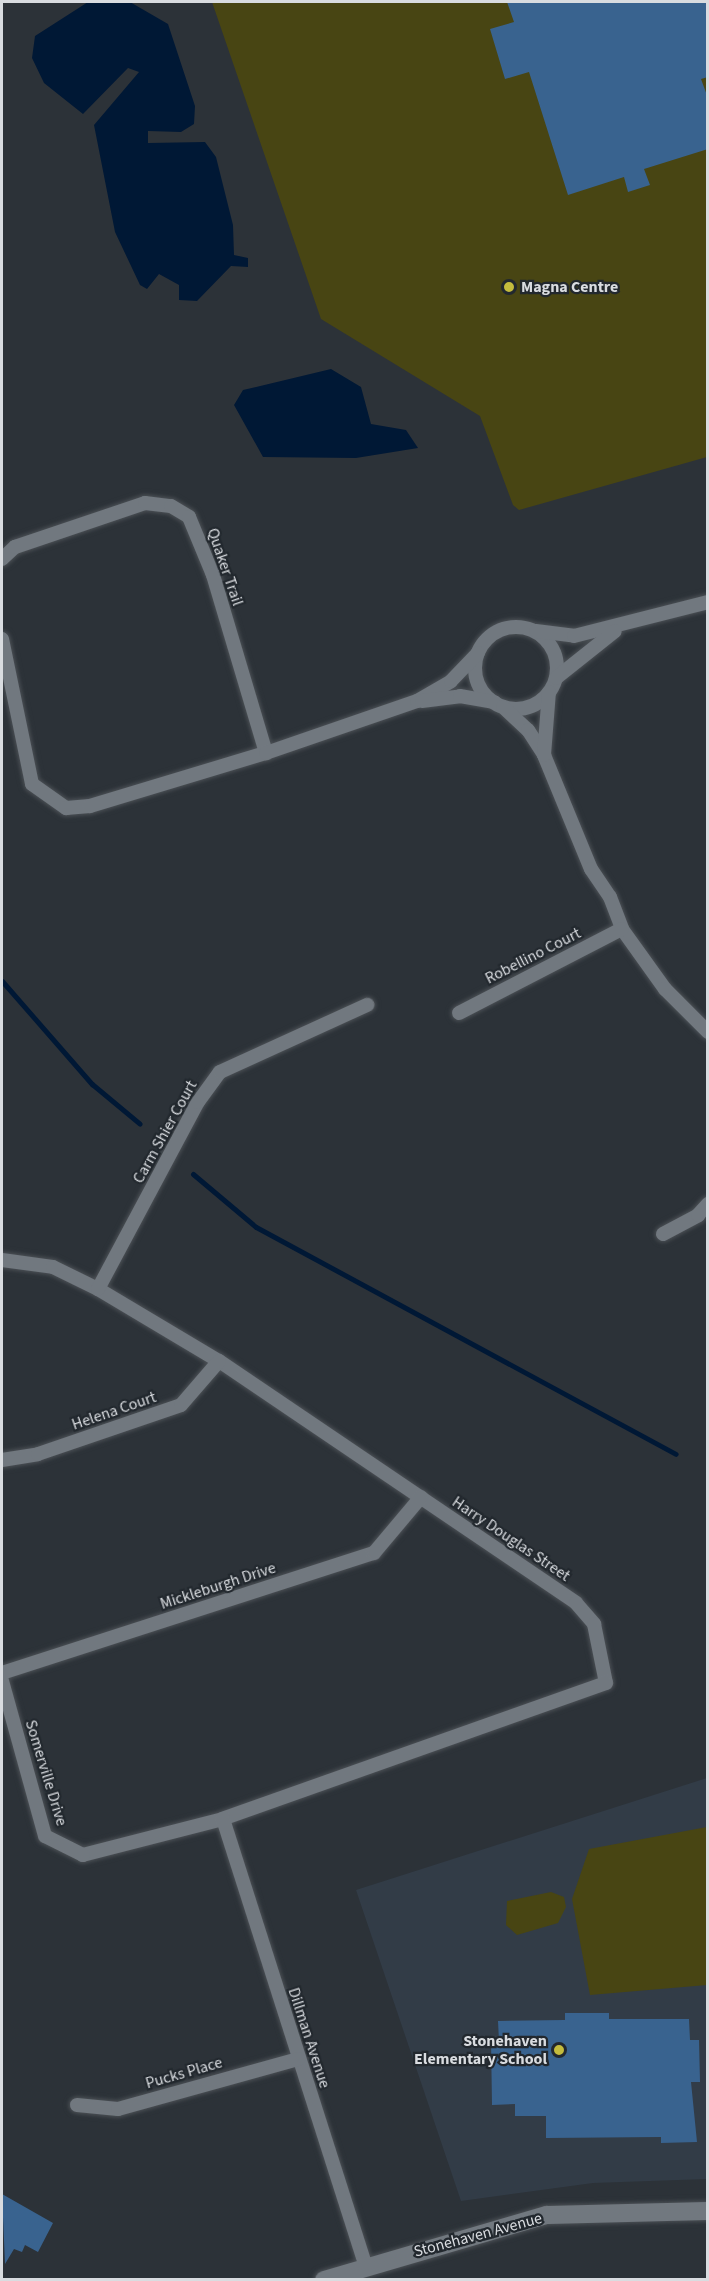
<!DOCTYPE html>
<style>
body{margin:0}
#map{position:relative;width:709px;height:2281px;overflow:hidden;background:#2c3238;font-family:"Source Sans 3",sans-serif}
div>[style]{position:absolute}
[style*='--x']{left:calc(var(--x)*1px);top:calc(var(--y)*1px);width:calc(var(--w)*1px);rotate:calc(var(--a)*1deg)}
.built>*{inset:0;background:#323c47}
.green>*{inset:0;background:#484513}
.water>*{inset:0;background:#001835}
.stream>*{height:5px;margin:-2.5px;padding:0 2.5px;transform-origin:2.5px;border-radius:2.5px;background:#001835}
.building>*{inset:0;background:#39638f}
.roads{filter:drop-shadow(0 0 2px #4b5055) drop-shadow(0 0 2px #4b5055)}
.minor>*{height:14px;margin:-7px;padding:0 7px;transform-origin:7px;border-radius:7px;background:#71787f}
.minor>.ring{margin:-7px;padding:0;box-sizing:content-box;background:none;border:14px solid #71787f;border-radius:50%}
.tertiary>*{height:18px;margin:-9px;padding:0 9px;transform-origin:9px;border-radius:9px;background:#71787f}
.dots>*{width:16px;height:16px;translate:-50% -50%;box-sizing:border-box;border:3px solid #22282e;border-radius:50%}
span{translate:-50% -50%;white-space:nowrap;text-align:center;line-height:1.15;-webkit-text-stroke:4.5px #22282e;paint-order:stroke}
.poi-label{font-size:16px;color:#d9dce0;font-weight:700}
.left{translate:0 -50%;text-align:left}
.right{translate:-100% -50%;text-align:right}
.street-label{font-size:16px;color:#d9dce0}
.frame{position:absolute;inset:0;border:3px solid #d9dce0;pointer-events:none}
</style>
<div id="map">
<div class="built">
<i style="clip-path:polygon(707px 1778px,707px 2179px,593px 2183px,461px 2201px,356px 1890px)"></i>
</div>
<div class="green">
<i style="clip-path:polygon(212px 2px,707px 2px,707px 457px,519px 510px,513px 505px,480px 416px,321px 319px)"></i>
<i style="clip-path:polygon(707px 1827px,707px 1985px,590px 1995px,572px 1899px,589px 1849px)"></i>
<i style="clip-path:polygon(551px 1892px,564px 1897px,566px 1907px,558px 1923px,517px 1935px,506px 1925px,507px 1901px)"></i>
</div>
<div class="water">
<i style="clip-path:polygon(88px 2px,130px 2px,168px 24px,195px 106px,194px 124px,181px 132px,148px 131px,148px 143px,205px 142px,216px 157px,233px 225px,234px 255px,248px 258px,248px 267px,231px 266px,197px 301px,179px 300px,179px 285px,159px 274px,147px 289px,140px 285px,115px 232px,94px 125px,139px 72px,128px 68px,83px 114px,44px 83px,32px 58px,35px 36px)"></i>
<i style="clip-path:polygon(331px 369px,361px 387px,371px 424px,406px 430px,418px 448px,356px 458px,263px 457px,234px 405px,243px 390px)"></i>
</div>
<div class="stream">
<i style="--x:2;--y:981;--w:137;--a:48.9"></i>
<i style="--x:92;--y:1084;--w:62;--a:39.8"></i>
<i style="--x:193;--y:1174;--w:82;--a:40.1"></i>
<i style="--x:256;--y:1227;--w:477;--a:28.4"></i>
</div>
<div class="building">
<i style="clip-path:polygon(507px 2px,708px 2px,708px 77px,701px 79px,708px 98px,708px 149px,644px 169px,650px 185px,628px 192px,624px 177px,568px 195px,529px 72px,505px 79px,490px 29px,514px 22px)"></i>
<i style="clip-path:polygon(565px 2013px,609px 2013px,609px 2019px,689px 2019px,690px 2040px,699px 2040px,700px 2082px,691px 2082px,697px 2142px,661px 2143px,661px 2137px,546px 2138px,546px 2116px,515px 2116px,515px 2104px,492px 2105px,491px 2041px,499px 2041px,498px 2021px,565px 2020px)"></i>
<i style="clip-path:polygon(2px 2194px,53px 2223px,38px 2252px,25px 2245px,22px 2252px,14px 2249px,5px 2264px)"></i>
</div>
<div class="roads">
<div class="minor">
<i style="--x:2;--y:559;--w:18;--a:-43"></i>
<i style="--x:15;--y:547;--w:137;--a:-18.7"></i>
<i style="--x:145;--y:503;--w:26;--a:7"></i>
<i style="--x:171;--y:506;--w:21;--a:31"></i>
<i style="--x:189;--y:517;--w:63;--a:67.5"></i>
<i style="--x:213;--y:575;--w:186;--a:73.4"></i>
<i class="ring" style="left:475px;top:627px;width:68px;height:68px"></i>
<i style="--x:536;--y:631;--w:38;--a:7"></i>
<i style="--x:574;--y:636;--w:138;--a:-14.2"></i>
<i style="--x:2;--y:639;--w:148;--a:78.3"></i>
<i style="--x:32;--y:784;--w:42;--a:35.2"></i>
<i style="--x:66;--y:808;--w:24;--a:-5"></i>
<i style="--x:90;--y:806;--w:184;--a:-16.8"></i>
<i style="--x:266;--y:753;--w:160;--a:-19"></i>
<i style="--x:417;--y:701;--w:39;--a:-30"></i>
<i style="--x:451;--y:681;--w:39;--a:-46"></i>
<i style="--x:556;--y:678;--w:75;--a:-38.5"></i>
<i style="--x:422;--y:701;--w:38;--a:-7"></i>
<i style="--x:460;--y:696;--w:35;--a:10"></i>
<i style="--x:503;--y:707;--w:34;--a:43"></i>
<i style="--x:528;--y:730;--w:30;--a:57"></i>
<i style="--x:544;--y:755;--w:123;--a:67.6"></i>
<i style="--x:591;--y:869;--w:34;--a:56"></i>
<i style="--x:610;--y:897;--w:34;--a:69"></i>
<i style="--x:622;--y:929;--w:74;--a:54.4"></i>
<i style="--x:665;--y:989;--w:61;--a:45"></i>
<i style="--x:544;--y:755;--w:63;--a:-85.5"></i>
<i style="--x:459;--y:1013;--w:183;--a:-27.3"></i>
<i style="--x:663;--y:1234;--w:40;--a:-28"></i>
<i style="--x:698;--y:1215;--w:15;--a:-48"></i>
<i style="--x:2;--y:1260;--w:51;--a:7.8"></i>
<i style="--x:53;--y:1267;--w:50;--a:26.1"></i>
<i style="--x:98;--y:1289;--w:141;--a:30.8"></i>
<i style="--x:219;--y:1361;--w:431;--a:34.1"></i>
<i style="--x:576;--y:1603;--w:28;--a:49"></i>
<i style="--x:594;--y:1624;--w:60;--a:78.5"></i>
<i style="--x:606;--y:1683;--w:406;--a:160.5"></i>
<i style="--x:223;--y:1819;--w:145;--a:165.6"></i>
<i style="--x:83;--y:1855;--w:42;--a:-153.4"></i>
<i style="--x:45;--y:1836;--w:161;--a:-105.5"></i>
<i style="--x:98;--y:1289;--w:212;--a:-61.9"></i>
<i style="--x:198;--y:1102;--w:37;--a:-54"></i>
<i style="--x:220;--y:1072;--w:162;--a:-24.5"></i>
<i style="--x:2;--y:1460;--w:36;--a:-9"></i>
<i style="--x:38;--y:1454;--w:151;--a:-18.9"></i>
<i style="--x:181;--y:1405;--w:58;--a:-49.2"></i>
<i style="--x:2;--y:1673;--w:391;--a:-17.9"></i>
<i style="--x:374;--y:1553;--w:73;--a:-50"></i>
<i style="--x:223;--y:1819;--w:469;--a:72.3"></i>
<i style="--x:77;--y:2105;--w:41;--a:5.6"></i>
<i style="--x:118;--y:2109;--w:187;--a:-15.5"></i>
</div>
<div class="tertiary">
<i style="--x:324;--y:2280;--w:232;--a:-16.3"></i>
<i style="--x:547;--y:2215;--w:161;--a:-1.4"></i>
</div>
</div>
<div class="dots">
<i style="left:509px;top:287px;background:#c4bc3d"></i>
<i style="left:559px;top:2050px;background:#c4bc3d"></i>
</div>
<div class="poi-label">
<span class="left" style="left:521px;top:287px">Magna Centre</span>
<span class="right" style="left:547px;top:2050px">Stonehaven<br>Elementary School</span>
</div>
<div class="street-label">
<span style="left:225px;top:567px;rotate:71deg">Quaker Trail</span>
<span style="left:533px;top:956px;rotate:-27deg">Robellino Court</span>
<span style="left:165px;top:1132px;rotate:-61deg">Carm Shier Court</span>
<span style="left:114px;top:1411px;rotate:-19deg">Helena Court</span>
<span style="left:511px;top:1539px;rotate:34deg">Harry Douglas Street</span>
<span style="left:218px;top:1586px;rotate:-18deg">Mickleburgh Drive</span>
<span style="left:46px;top:1773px;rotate:73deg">Somerville Drive</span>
<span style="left:309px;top:2038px;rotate:72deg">Dillman Avenue</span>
<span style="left:184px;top:2073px;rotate:-16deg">Pucks Place</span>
<span style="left:478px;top:2235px;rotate:-15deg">Stonehaven Avenue</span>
</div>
<div class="frame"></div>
</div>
